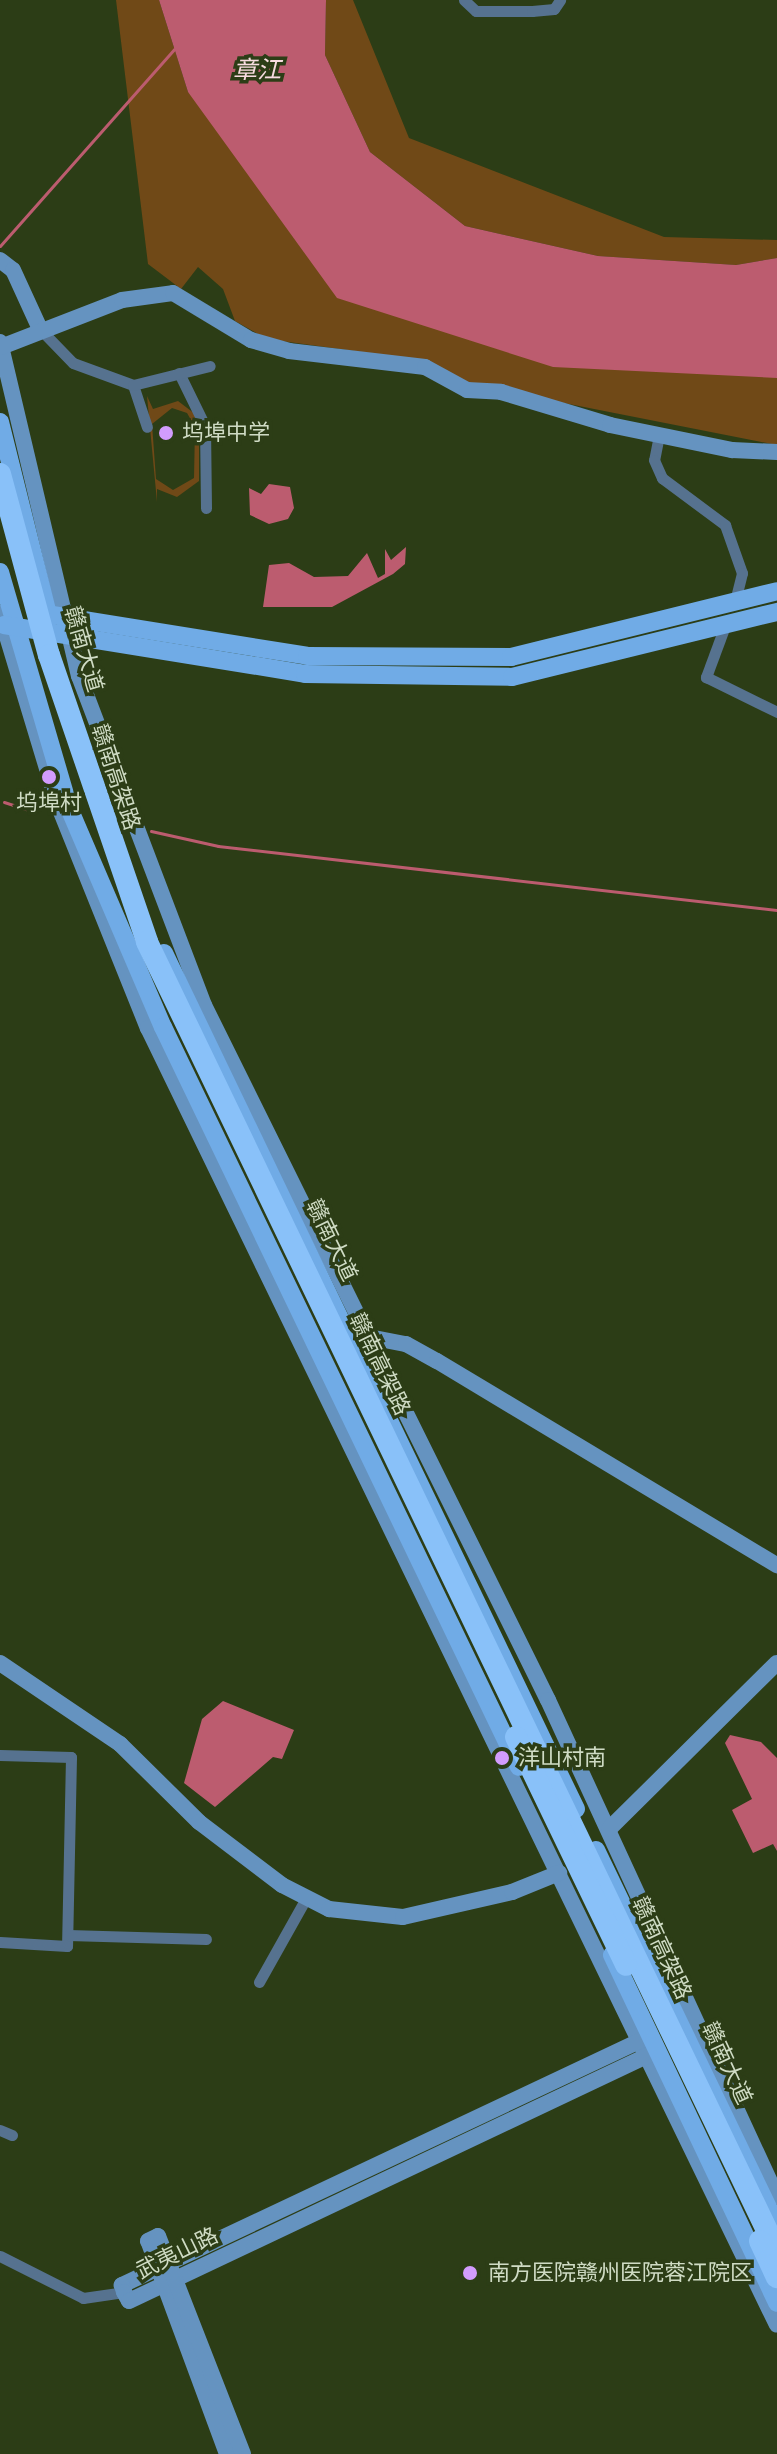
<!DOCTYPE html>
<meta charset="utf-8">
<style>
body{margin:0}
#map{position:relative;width:777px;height:2454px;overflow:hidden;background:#2c3d16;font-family:Mulish,"Noto Sans SC",sans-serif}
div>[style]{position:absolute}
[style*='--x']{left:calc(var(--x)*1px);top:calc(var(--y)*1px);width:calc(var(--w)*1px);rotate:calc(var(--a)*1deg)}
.green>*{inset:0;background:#704917}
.water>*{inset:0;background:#bc5c6f}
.stream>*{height:3px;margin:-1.5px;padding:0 1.5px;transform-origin:1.5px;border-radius:1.5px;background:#bc5c6f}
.street>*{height:11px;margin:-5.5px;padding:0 5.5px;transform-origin:5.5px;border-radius:5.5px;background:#56728f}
.secondary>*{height:16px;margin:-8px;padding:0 8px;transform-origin:8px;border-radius:8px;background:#6593c0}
.primary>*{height:18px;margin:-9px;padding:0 9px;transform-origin:9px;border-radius:9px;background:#70abe6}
.highway-bridge>*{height:22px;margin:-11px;padding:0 11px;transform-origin:11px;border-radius:11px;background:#89c1f9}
.dots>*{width:22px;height:22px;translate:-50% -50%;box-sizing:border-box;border:4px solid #2c3d16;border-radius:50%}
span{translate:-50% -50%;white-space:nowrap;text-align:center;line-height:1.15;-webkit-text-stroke:7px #2c3d16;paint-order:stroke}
.poi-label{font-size:22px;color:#cfdbc4}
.left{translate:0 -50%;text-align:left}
.street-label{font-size:22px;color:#cfdbc4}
.water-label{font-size:24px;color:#f8dce0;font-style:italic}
</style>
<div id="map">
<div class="green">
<i style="clip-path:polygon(116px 0,159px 0,188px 92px,777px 378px,777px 445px,472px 385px,427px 361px,267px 339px,235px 321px,223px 289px,198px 267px,181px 289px,148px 264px)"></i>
<i style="clip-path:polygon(326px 0,353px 0,409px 138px,664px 237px,777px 240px,777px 258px,736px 265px,598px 256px,465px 226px,370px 152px,325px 55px)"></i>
<i style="clip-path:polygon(evenodd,147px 396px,153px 409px,178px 401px,199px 417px,199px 481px,177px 497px,157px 489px,157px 502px,147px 396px,172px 408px,187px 413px,195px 427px,194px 478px,173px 490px,156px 479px,152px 424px,172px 408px)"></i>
</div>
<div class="water">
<i style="clip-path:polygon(159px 0,326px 0,325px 55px,370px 152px,465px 226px,598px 256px,736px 265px,777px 258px,777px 378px,553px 367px,337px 298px,188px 92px)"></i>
<i style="clip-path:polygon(269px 484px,290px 487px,294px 508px,288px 519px,269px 524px,250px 515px,249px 488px,261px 494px)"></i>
<i style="clip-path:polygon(406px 547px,405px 564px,393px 574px,332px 607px,263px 607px,269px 565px,289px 563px,314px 577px,348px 576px,367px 553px,378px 578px,385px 574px,385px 549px,391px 560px)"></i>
<i style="clip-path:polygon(223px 1701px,294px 1730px,282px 1759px,273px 1757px,215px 1807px,184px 1783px,202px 1719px)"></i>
<i style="clip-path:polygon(730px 1735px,761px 1742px,777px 1758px,777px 1851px,773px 1844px,753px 1853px,732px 1810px,752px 1799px,725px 1743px)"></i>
</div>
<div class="stream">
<i style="--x:0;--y:246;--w:263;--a:-48.5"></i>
<i style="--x:4;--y:802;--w:23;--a:18"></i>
<i style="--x:151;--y:831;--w:69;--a:12.6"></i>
<i style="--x:218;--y:846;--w:563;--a:6.53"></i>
</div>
<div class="street">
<i style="--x:464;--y:0;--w:16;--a:43"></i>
<i style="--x:476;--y:11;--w:56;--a:0"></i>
<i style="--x:532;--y:11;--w:22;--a:-5"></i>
<i style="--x:554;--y:9;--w:11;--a:-56"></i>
<i style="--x:40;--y:329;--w:47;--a:45.9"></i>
<i style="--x:73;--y:363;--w:64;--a:20.1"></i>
<i style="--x:133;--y:385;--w:44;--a:71.6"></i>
<i style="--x:179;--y:373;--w:59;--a:63.9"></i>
<i style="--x:205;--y:426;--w:82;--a:89.3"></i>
<i style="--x:133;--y:385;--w:79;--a:-13.9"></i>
<i style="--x:659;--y:435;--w:25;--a:101"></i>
<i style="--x:654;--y:460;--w:20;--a:66"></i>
<i style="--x:662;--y:478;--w:79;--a:36.7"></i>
<i style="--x:725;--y:525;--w:51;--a:70.5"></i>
<i style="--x:742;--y:573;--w:32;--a:104"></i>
<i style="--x:726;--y:623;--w:58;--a:110.3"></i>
<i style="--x:706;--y:677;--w:79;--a:26.2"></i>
<i style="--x:0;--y:1755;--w:71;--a:1.6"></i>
<i style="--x:71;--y:1757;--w:189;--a:91.2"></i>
<i style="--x:67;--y:1946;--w:67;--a:-176.6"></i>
<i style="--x:68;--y:1935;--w:138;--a:1.7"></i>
<i style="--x:259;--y:1982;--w:94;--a:-60.7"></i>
<i style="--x:0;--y:2130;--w:13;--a:23"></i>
<i style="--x:0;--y:2256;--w:93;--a:26.8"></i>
<i style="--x:83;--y:2298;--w:41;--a:-8.3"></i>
</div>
<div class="secondary">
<i style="--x:0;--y:260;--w:16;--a:38"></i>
<i style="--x:13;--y:270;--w:65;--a:65.4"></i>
<i style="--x:0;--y:342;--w:343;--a:76.7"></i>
<i style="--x:79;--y:676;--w:352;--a:69.2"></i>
<i style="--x:204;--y:1005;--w:775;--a:63.67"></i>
<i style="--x:548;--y:1700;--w:547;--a:65.26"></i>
<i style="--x:1;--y:347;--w:130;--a:-21.2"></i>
<i style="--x:122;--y:300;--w:51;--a:-7.8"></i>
<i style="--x:173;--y:293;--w:91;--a:31.1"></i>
<i style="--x:251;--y:340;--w:40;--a:16"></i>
<i style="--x:289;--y:351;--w:137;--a:6.7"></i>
<i style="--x:425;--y:367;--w:48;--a:28.7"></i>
<i style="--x:467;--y:390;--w:34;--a:3"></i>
<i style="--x:501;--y:392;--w:114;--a:16.8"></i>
<i style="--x:610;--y:425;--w:125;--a:11.6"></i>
<i style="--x:732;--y:450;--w:45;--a:2.5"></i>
<i style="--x:0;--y:613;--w:197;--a:73.2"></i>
<i style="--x:57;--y:802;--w:244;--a:68.1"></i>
<i style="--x:148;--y:1028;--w:1441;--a:64.13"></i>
<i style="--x:369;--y:1337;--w:38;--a:11"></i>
<i style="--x:406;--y:1344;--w:35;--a:29"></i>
<i style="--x:437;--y:1361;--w:397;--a:31"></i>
<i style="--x:0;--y:1663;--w:145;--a:34"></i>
<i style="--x:120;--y:1744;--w:111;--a:44.6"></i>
<i style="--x:199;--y:1822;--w:104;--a:37.2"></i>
<i style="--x:282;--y:1885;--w:53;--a:27.1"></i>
<i style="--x:329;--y:1909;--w:74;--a:6.2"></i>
<i style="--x:403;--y:1917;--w:112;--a:-12.9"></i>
<i style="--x:512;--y:1892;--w:51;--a:-22"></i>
<i style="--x:609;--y:1829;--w:236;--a:-44.7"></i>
<i style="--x:648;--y:2037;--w:582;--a:154.76"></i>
<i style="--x:122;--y:2285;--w:7;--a:74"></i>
<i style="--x:124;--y:2292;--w:10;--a:61"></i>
<i style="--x:129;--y:2301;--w:582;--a:-25.33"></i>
<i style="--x:227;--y:2454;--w:227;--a:-110.3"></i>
<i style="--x:148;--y:2241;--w:11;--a:-27"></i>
<i style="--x:158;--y:2236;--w:234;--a:68.7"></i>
</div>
<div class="primary">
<i style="--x:0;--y:422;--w:203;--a:76"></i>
<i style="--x:0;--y:572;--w:246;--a:73.7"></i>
<i style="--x:69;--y:808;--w:238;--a:66.8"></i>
<i style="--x:163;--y:1027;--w:821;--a:64.31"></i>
<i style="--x:40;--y:613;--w:270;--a:9.1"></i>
<i style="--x:307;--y:656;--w:204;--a:0.3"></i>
<i style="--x:511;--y:657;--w:274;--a:-13.9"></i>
<i style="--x:4;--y:625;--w:305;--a:9.2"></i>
<i style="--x:305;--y:674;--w:207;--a:0.8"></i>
<i style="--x:512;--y:677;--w:273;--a:-13.8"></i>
<i style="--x:164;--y:953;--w:950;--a:64.3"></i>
<i style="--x:596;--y:1850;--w:417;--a:64.3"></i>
<i style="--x:612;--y:1955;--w:385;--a:64.6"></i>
</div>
<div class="highway-bridge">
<i style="--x:0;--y:474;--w:188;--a:74.9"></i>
<i style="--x:49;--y:655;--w:303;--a:71.1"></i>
<i style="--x:147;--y:942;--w:1453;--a:64.3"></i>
<i style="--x:516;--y:1737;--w:253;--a:64.2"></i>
<i style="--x:760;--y:2241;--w:40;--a:65"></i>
</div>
<div class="dots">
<i style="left:166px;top:433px;background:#d29cfd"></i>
<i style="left:49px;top:777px;background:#d29cfd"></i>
<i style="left:502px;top:1758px;background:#d29cfd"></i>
<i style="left:470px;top:2273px;background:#d29cfd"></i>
</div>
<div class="poi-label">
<span class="left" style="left:182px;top:433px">坞埠中学</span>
<span style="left:49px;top:803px">坞埠村</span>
<span class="left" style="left:518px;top:1758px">洋山村南</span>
<span class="left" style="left:488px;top:2273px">南方医院赣州医院蓉江院区</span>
</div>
<div class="street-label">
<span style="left:84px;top:649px;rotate:74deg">赣南大道</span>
<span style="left:116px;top:777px;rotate:72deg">赣南高架路</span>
<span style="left:332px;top:1240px;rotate:64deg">赣南大道</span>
<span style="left:380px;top:1364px;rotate:64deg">赣南高架路</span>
<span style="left:662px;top:1948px;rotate:65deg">赣南高架路</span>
<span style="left:727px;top:2063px;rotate:65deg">赣南大道</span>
<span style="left:177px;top:2253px;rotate:-26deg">武夷山路</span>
</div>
<div class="water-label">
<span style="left:257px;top:70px">章江</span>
</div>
</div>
